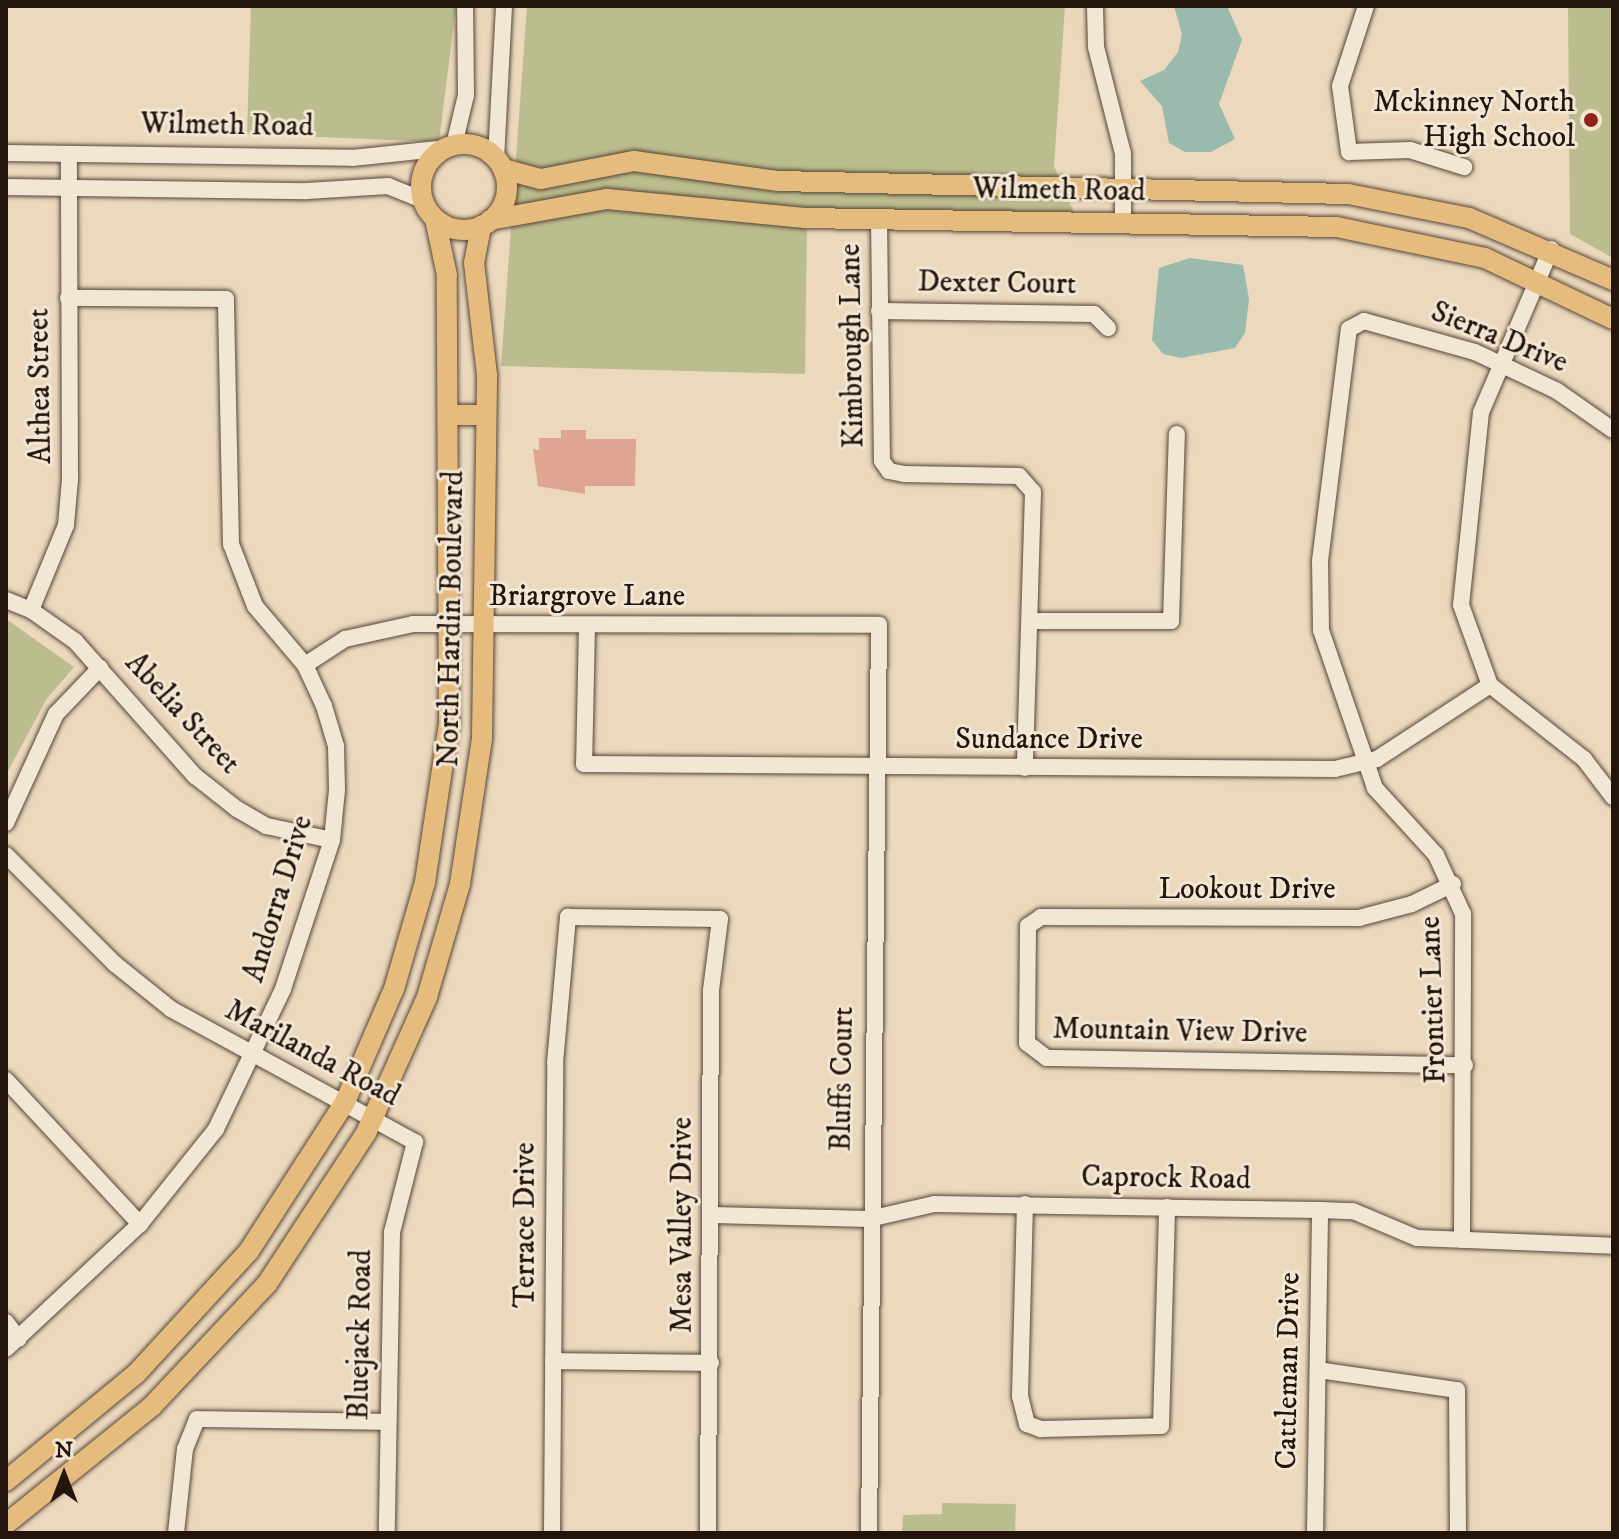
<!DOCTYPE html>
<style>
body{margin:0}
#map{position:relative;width:1619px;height:1539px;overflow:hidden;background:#ebd8bd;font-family:"IM FELL DW Pica",serif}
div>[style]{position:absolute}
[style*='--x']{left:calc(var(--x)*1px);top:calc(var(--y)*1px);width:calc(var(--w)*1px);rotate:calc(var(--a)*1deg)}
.green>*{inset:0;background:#bcbd8e}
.water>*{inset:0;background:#99baad}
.building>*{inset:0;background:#dfa590}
.roads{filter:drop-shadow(0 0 2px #554638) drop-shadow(0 0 2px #554638)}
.minor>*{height:16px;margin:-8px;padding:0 8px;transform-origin:8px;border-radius:8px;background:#f2e6d4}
.major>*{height:20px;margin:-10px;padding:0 10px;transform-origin:10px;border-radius:10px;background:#e6bc7e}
.major>.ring{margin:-10px;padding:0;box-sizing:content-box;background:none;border:20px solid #e6bc7e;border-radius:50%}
.dots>*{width:22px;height:22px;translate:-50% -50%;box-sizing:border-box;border:4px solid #f2e6d4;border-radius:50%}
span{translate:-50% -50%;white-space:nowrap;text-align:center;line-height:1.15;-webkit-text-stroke:6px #f2e6d4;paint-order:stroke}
.poi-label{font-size:30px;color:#23150b}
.right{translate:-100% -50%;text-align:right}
.street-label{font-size:30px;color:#23150b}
.frame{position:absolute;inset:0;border:8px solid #23150b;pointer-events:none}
.north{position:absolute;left:24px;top:1435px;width:80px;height:80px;-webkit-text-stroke:6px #f2e6d4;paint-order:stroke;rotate:0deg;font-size:22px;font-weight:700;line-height:32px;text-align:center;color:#23150b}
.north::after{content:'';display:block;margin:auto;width:28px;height:36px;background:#23150b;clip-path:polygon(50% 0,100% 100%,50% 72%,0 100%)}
</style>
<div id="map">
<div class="green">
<i style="clip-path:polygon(251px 6px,456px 6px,439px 142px,247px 134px)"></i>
<i style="clip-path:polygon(527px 6px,1065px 6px,1054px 166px,1081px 229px,807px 224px,805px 374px,501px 366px)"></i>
<i style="clip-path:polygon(1568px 6px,1613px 6px,1613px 258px,1570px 234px)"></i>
<i style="clip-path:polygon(6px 619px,74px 667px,46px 700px,6px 775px)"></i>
<i style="clip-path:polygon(942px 1503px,1016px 1504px,1015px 1533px,902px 1533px,903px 1515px,942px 1514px)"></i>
</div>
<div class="water">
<i style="clip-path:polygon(1174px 6px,1227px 6px,1242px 40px,1219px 104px,1235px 139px,1211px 152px,1185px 152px,1169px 143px,1162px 106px,1140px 81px,1164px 70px,1178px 52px,1182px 34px)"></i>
<i style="clip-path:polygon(1190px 258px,1243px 265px,1249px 299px,1245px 333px,1235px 348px,1181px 358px,1163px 354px,1152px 340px,1159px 268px)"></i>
</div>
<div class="building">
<i style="clip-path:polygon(561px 430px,586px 430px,586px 439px,636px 439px,635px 486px,585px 486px,585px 494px,538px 486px,533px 449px,539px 450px,539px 438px,561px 438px)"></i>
</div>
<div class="roads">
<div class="minor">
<i style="--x:1095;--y:6;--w:41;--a:88.6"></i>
<i style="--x:1096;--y:47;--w:110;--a:75.8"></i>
<i style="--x:1123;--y:154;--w:68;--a:90"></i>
<i style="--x:1366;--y:6;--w:84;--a:108"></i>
<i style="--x:1340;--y:86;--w:67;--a:82.2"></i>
<i style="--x:1349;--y:152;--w:61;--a:-1.9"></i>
<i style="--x:1410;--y:150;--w:57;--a:17.5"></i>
<i style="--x:454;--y:145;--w:51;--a:-76.5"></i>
<i style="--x:466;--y:95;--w:89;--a:-90.6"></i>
<i style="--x:6;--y:153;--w:346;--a:0.8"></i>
<i style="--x:352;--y:158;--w:96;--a:-6"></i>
<i style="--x:496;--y:159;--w:153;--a:-87"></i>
<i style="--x:6;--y:187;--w:301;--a:0.8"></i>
<i style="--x:307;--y:191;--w:81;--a:-3.5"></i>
<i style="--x:388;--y:186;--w:38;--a:22"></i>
<i style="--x:879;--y:219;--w:242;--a:89.3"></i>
<i style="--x:882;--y:461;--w:12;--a:55"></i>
<i style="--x:889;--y:471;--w:15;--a:11"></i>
<i style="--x:904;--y:474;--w:115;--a:1"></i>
<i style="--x:1019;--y:476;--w:21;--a:49"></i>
<i style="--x:1033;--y:492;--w:276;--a:91.7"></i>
<i style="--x:1551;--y:249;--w:177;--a:113.2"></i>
<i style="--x:1481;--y:412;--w:194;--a:95.9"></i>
<i style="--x:1461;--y:605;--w:85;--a:70.1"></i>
<i style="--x:1490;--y:685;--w:120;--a:38.2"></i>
<i style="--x:1584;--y:759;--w:48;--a:52.7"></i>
<i style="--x:879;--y:311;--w:215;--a:0.8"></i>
<i style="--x:1094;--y:314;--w:20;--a:45"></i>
<i style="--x:6;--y:600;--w:27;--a:22"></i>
<i style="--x:31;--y:610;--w:54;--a:35.2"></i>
<i style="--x:75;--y:641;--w:181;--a:48.4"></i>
<i style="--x:195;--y:776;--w:53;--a:38.2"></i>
<i style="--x:237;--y:809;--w:34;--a:30"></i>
<i style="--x:267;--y:826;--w:66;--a:12.2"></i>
<i style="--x:31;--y:610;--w:92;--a:-67.6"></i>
<i style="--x:66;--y:525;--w:46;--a:-85"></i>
<i style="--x:70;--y:479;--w:325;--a:-90.2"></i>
<i style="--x:1032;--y:621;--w:139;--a:0"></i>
<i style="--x:1171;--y:621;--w:187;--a:-88.2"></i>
<i style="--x:587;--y:625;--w:139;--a:91.2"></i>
<i style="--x:584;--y:764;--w:751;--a:0.38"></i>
<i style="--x:1335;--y:769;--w:43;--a:-13.4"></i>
<i style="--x:1377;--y:759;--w:135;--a:-33.2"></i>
<i style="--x:305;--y:665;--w:48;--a:-33"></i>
<i style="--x:345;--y:639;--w:70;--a:-12.4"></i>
<i style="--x:413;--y:624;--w:466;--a:0.1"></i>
<i style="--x:879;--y:625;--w:908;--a:90.63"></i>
<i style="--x:6;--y:823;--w:120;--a:-65.4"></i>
<i style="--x:56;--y:714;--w:64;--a:-46.3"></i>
<i style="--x:6;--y:855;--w:154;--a:45"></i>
<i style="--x:115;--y:964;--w:72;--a:38.8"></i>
<i style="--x:171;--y:1009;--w:278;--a:28.6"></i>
<i style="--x:415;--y:1142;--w:93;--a:104.3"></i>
<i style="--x:392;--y:1232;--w:301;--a:91"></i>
<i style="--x:1453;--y:884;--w:46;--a:154"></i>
<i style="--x:1412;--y:904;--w:55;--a:165.2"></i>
<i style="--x:1359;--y:918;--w:318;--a:-179.8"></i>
<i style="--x:1041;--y:917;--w:16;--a:145"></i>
<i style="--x:1028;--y:926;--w:117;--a:90.5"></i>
<i style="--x:1027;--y:1043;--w:25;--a:37"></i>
<i style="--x:1047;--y:1058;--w:418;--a:1"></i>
<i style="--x:6;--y:1080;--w:197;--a:47.1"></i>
<i style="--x:1025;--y:1204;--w:192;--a:91.5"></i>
<i style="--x:1020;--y:1396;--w:29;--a:76"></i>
<i style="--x:1027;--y:1424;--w:15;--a:20"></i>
<i style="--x:1041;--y:1429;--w:120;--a:-1.4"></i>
<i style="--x:1161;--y:1426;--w:219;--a:-88.4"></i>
<i style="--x:713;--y:1215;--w:156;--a:1.5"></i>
<i style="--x:869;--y:1219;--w:67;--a:-13"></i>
<i style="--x:934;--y:1204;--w:386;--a:0.9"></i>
<i style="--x:1320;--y:1210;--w:33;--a:2"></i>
<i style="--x:1353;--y:1211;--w:69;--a:22.9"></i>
<i style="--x:1417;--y:1238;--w:196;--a:2.3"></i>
<i style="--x:1462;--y:1240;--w:326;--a:-89.8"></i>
<i style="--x:1463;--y:914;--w:65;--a:-114.6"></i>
<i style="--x:1436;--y:855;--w:91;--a:-132.3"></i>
<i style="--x:1375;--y:788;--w:167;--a:-108.9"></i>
<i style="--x:1321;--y:630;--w:69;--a:-90.8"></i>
<i style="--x:1320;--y:561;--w:234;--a:-82.9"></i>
<i style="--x:1349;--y:329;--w:17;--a:-28"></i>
<i style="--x:1364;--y:321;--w:115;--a:15.6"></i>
<i style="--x:1475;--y:352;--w:91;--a:25.4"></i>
<i style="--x:1557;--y:391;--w:68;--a:34.9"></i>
<i style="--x:6;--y:1322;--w:21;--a:53"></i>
<i style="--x:6;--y:1349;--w:183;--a:-43"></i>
<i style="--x:140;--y:1224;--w:122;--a:-51.3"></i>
<i style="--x:216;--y:1129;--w:155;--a:-64.4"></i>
<i style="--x:283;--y:989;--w:157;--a:-71.8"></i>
<i style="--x:332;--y:840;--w:50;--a:-84.3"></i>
<i style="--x:337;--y:790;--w:44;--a:-91.3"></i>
<i style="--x:336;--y:746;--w:42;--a:-106.7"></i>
<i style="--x:324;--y:706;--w:45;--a:-114.9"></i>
<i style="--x:305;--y:665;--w:77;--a:-130.3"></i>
<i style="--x:255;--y:606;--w:66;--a:-111.2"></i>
<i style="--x:231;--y:544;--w:245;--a:-91.2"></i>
<i style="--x:226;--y:299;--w:158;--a:-179.6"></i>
<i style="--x:553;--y:1361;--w:158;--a:0.7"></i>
<i style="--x:1318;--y:1370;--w:140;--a:8.2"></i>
<i style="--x:1457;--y:1390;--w:143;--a:89.6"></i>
<i style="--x:176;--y:1533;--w:84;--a:-83.9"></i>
<i style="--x:185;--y:1449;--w:32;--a:-68"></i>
<i style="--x:197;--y:1419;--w:190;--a:0.9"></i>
<i style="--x:552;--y:1533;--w:470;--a:-89.6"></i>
<i style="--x:555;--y:1063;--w:147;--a:-84.9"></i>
<i style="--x:568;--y:917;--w:152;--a:0.8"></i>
<i style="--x:720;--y:919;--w:72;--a:97.2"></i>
<i style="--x:711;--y:990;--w:543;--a:90.32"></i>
<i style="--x:1315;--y:1533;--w:323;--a:-89.1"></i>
</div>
<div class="major">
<i class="ring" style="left:421px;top:144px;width:66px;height:66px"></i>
<i style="--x:503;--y:169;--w:39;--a:15"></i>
<i style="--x:541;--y:179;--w:95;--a:-11"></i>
<i style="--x:634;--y:161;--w:146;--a:7.9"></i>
<i style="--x:779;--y:181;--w:569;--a:1.31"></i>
<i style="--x:1348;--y:194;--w:123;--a:11.2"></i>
<i style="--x:1469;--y:218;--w:157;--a:23.3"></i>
<i style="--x:490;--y:220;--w:119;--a:-10.2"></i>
<i style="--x:607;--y:199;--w:199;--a:5.5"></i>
<i style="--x:805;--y:218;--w:532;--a:0.97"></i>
<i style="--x:1337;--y:227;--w:151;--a:11.8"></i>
<i style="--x:1485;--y:258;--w:142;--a:25.5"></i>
<i style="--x:448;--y:415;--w:38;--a:0"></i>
<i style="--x:6;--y:1481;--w:168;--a:-39.5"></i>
<i style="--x:136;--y:1374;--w:167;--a:-47.4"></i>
<i style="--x:249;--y:1251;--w:177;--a:-57.2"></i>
<i style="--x:345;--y:1102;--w:123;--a:-66.6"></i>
<i style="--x:394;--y:989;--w:111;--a:-73.8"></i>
<i style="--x:425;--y:882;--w:160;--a:-81.4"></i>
<i style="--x:449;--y:724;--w:449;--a:-90.3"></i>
<i style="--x:447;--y:275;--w:57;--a:-102.1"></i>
<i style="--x:6;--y:1524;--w:188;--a:-38.9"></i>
<i style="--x:152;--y:1406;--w:168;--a:-46.7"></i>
<i style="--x:267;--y:1284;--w:181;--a:-56.7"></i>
<i style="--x:366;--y:1133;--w:149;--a:-65.8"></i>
<i style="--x:427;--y:997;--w:118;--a:-73.7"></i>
<i style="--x:460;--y:884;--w:148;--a:-81.4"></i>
<i style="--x:482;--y:738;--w:363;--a:-89.2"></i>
<i style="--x:487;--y:375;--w:113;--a:-96.6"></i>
<i style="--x:474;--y:263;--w:38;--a:-79"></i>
</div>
</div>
<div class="dots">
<i style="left:1591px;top:120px;background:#8f2418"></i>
</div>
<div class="poi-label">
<span class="right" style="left:1575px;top:120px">Mckinney North<br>High School</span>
</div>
<div class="street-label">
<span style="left:227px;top:126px;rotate:1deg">Wilmeth Road</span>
<span style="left:1059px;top:191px;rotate:1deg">Wilmeth Road</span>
<span style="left:997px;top:284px;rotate:1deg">Dexter Court</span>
<span style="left:1499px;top:338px;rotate:22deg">Sierra Drive</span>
<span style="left:853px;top:346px;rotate:-91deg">Kimbrough Lane</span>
<span style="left:41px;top:386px;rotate:-91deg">Althea Street</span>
<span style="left:587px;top:597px">Briargrove Lane</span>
<span style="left:452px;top:619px;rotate:-89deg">North Hardin Boulevard</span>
<span style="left:182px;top:714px;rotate:47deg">Abelia Street</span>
<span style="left:1049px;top:740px">Sundance Drive</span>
<span style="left:1247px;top:890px">Lookout Drive</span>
<span style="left:279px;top:899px;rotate:-73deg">Andorra Drive</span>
<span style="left:1434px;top:1000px;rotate:-92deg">Frontier Lane</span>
<span style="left:1180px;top:1032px;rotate:1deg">Mountain View Drive</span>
<span style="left:312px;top:1054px;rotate:28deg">Marilanda Road</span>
<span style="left:843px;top:1079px;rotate:-89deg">Bluffs Court</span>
<span style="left:1166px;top:1179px;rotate:1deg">Caprock Road</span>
<span style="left:526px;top:1225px;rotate:-90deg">Terrace Drive</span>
<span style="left:683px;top:1225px;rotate:-90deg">Mesa Valley Drive</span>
<span style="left:361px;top:1335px;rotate:-89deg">Bluejack Road</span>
<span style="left:1289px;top:1371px;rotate:-89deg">Cattleman Drive</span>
</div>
<div class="frame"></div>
<div class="north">N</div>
</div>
